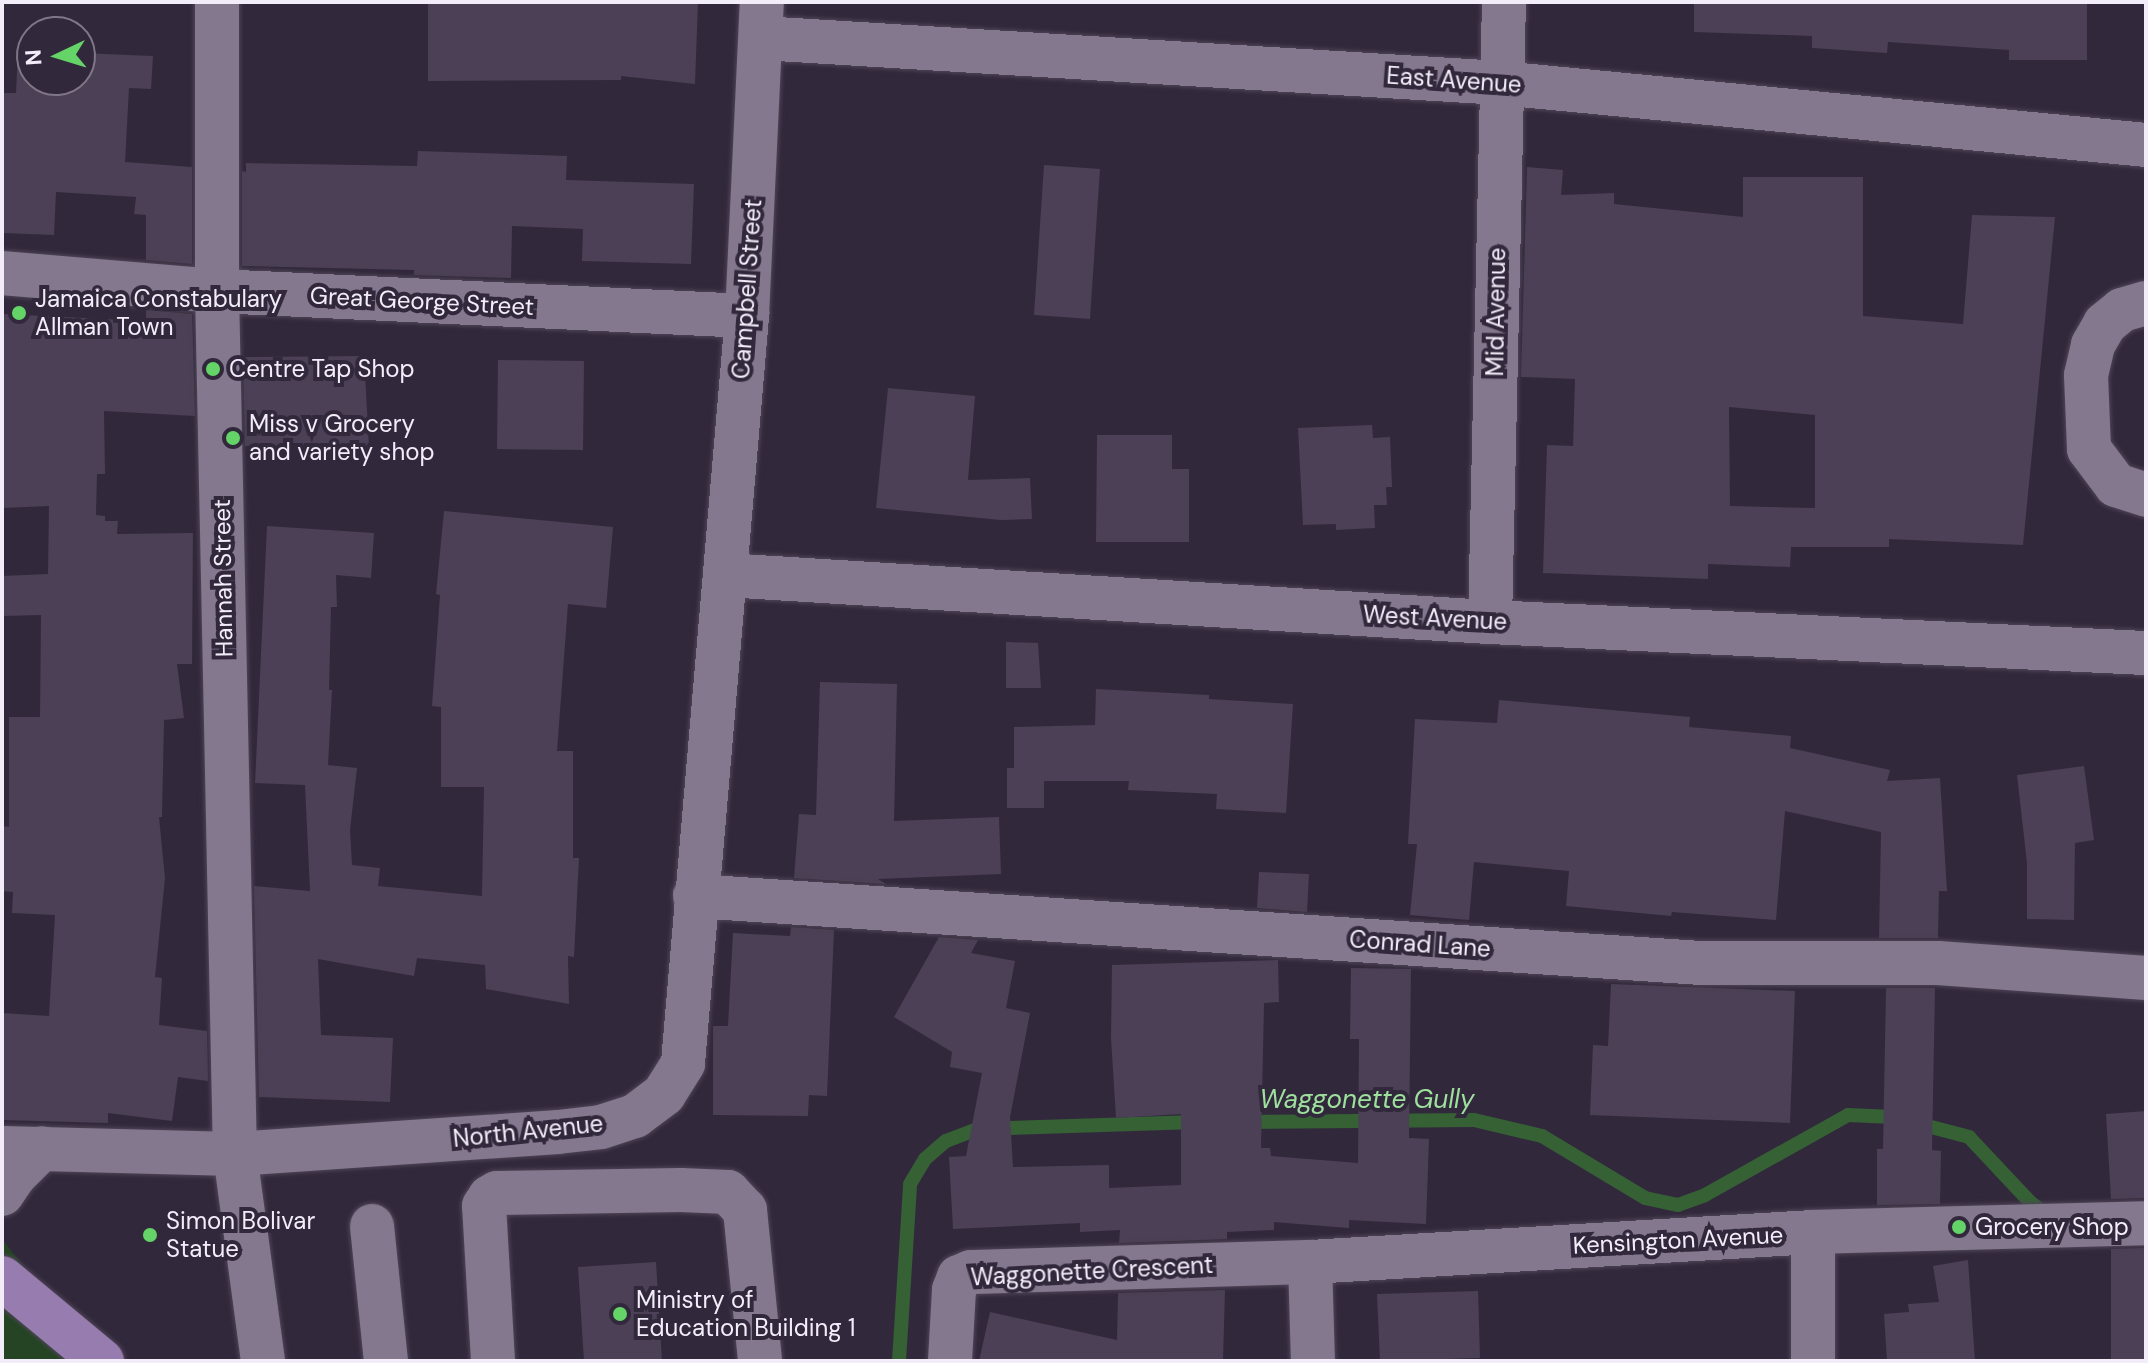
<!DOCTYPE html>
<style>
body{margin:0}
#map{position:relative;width:2148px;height:1363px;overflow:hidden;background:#32283c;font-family:"DM Sans",sans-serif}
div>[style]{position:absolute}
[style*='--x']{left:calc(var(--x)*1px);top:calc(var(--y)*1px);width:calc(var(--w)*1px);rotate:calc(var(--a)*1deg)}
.green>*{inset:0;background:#244424}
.stream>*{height:14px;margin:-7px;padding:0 7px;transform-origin:7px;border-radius:7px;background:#356135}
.building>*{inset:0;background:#4b4055}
.roads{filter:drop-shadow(0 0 2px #4e4557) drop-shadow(0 0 2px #4e4557)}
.minor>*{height:44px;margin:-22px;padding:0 22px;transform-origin:22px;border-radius:22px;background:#84788f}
.major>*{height:44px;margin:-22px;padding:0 22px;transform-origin:22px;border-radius:22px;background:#977caf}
.dots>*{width:22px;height:22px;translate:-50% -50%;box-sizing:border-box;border:4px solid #32283c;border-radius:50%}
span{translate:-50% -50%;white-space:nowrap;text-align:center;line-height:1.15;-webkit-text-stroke:8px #32283c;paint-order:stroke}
.street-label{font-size:24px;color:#f3edfa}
.poi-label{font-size:24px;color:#f3edfa}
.left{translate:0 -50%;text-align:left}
.water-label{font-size:26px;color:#9ee19d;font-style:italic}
.frame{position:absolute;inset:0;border:4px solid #f3edfa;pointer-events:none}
.north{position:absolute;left:16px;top:16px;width:80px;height:80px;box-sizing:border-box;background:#32283c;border:2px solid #7f7788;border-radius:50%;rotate:266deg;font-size:22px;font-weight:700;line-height:32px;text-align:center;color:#f3edfa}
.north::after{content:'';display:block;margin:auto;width:28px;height:36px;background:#64d468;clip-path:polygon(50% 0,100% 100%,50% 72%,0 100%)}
</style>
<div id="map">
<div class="green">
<i style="clip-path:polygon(2px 1239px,99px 1361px,2px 1361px)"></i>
</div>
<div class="stream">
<i style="--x:1246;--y:1122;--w:228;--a:-0.5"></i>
<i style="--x:1474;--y:1120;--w:70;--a:13.2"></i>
<i style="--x:1542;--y:1136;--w:120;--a:31"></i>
<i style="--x:1645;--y:1198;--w:34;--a:12"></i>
<i style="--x:1678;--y:1205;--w:29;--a:-20"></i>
<i style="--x:1705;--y:1195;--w:164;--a:-29.2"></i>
<i style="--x:1848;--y:1115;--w:45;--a:2.5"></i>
<i style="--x:1893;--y:1117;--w:79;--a:14.7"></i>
<i style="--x:1969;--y:1137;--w:91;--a:46.8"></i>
<i style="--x:2031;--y:1203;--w:17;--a:36"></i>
<i style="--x:899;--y:1361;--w:177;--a:-86.4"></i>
<i style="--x:910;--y:1184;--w:29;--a:-59"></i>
<i style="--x:925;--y:1159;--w:28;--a:-41"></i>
<i style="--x:946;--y:1141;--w:33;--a:-21"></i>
<i style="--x:977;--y:1129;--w:220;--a:-1.8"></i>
</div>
<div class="building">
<i style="clip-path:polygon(698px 2px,695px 84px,621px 76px,621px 80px,428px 81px,428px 3px)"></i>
<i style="clip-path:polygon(1694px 2px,2087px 2px,2087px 60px,2009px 60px,2009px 50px,1888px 42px,1887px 53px,1812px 48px,1812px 36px,1694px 32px)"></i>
<i style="clip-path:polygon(18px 50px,32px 51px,32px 80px,80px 80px,80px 53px,153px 56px,151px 89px,129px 88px,125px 162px,192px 167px,192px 264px,146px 260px,146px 215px,134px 214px,136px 197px,56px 192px,54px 235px,2px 233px,2px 93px,16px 93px)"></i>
<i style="clip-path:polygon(418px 151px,567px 156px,566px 180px,694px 184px,691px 264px,582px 261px,583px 229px,512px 226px,511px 278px,414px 275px,414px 270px,242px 266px,242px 171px,246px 172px,246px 163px,417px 166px)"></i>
<i style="clip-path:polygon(1044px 165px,1100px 169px,1090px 319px,1034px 315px)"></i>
<i style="clip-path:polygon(evenodd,1527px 167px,1563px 170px,1561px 195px,1614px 193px,1614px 204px,1743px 217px,1743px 177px,1863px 177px,1863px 316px,1963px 324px,1972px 215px,2055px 217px,2023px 545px,1889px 539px,1889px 547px,1791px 547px,1790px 567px,1708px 564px,1708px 579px,1543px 573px,1547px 445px,1573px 446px,1575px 379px,1521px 377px,1527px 167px,1729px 407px,1815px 415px,1815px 508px,1730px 506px,1729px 407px)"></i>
<i style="clip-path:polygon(146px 310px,192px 314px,195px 416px,104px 411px,105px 474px,97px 474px,96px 515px,105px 516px,105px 521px,118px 521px,117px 534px,193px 533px,192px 664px,177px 664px,184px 718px,164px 720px,162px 817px,159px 817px,165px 878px,155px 977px,162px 978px,159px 1025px,207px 1031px,208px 1081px,178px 1077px,172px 1121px,108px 1113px,108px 1123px,2px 1120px,2px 1013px,49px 1016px,55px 915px,12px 913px,13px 892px,2px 891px,2px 826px,9px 827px,9px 717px,40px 717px,41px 615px,2px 616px,2px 576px,48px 574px,49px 506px,2px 508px,2px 314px,146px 321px)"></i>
<i style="clip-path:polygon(364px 356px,369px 447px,245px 446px,243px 357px)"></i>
<i style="clip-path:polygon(498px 360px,584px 361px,583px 450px,497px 449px)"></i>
<i style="clip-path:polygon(888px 388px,975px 396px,968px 480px,1030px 478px,1032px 519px,1001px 520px,876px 508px)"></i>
<i style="clip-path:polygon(1372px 425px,1373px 438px,1390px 437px,1392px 487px,1386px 487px,1387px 505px,1374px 505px,1375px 528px,1336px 530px,1336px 524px,1303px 525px,1298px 428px)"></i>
<i style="clip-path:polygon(1097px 435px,1172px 435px,1172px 469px,1189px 469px,1189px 542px,1096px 542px)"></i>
<i style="clip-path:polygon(444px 511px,613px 527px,606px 608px,568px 604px,557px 751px,573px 751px,573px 858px,579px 858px,574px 957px,568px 956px,569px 1004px,486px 989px,485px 965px,417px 958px,414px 976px,318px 959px,321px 1035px,393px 1038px,390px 1102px,259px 1097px,254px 886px,310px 891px,305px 785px,255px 783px,267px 526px,374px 533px,371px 578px,336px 575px,337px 607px,331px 607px,329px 690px,332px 690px,328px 765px,357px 768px,350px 830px,352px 865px,380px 868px,378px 886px,482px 896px,484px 787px,441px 787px,441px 707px,432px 706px,440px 595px,436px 594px)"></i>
<i style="clip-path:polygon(1006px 642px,1038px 643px,1041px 688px,1006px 688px)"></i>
<i style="clip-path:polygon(820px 682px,897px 684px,894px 821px,999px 817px,1001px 874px,878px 879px,886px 884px,794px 878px,799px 814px,816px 815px)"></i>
<i style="clip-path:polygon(1096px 689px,1209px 695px,1209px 699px,1293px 704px,1286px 813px,1216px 809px,1217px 794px,1128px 790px,1129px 781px,1044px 781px,1044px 808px,1007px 808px,1007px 768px,1014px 768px,1014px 727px,1095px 725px)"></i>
<i style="clip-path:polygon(1499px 700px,1690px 717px,1689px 727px,1791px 736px,1790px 748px,1890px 770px,1887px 781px,1940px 778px,1947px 891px,1939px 891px,1938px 938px,1879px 938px,1881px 832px,1785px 811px,1776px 920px,1672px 912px,1671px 916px,1566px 906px,1569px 871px,1474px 862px,1469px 920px,1410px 915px,1417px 844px,1408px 844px,1415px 719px,1497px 723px)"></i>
<i style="clip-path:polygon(2084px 766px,2094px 840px,2075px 843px,2074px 920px,2027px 919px,2027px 863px,2017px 775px)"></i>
<i style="clip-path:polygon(1259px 872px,1309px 874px,1307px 912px,1257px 908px)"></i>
<i style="clip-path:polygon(791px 927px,834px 930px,827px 1096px,809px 1095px,808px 1116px,713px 1115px,713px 1026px,728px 1026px,733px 933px,790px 936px)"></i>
<i style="clip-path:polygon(939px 937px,978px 940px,971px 953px,1015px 961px,1006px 1008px,1030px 1013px,1010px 1117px,1013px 1167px,1109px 1165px,1109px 1188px,1181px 1185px,1181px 1114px,1116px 1118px,1111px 1038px,1112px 965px,1278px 960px,1279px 1002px,1264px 1003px,1261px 1148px,1270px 1148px,1271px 1156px,1358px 1163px,1359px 1039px,1350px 1039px,1351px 968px,1411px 969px,1409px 1138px,1429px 1139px,1426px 1224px,1349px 1220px,1349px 1228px,1274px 1222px,1274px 1230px,1227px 1232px,1227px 1239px,1119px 1243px,1120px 1230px,1080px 1232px,1080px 1223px,953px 1229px,949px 1157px,966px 1156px,982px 1073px,950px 1067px,952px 1052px,894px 1017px)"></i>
<i style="clip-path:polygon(1611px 984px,1795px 991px,1790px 1123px,1590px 1115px,1593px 1045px,1608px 1046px)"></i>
<i style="clip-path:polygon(1886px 988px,1935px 988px,1932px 1150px,1941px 1151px,1940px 1204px,1877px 1205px,1877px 1149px,1883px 1149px)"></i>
<i style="clip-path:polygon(2146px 1111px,2146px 1198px,2111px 1199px,2106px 1114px)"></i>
<i style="clip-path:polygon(2146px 1248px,2146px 1361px,2111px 1361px,2111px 1249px)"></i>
<i style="clip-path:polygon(1968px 1260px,1975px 1361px,1887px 1361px,1884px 1314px,1909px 1312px,1908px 1304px,1939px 1302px,1933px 1266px)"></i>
<i style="clip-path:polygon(656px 1262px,662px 1361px,584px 1361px,578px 1267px)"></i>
<i style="clip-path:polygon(1225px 1290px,1223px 1361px,979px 1361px,990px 1312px,1117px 1340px,1118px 1293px)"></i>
<i style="clip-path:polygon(1478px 1291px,1480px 1358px,1380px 1361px,1377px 1294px)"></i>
</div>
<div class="roads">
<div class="minor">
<i style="--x:217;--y:2;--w:289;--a:90"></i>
<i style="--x:217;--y:291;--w:863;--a:88.81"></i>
<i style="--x:235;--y:1154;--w:209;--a:82.3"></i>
<i style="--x:761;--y:38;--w:740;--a:3.48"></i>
<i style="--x:1500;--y:83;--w:649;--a:5.48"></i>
<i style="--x:2;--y:273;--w:216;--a:4.8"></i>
<i style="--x:217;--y:291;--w:531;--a:2.7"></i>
<i style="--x:2146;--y:303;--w:25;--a:164"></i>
<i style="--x:2122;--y:310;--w:22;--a:141"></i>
<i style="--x:2105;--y:324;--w:24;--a:120"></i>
<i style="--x:2093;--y:345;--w:31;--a:103"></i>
<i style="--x:2086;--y:375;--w:74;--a:87.7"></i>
<i style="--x:2089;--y:449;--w:45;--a:53.1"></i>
<i style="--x:2116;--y:485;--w:32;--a:18"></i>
<i style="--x:725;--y:575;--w:766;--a:3.52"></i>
<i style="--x:1490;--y:622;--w:657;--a:2.71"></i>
<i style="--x:1490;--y:622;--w:620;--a:-88.71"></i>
<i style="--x:695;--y:896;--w:1009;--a:3.81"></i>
<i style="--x:1702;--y:963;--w:236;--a:0"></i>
<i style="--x:1938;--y:963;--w:209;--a:4.1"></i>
<i style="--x:2;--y:1148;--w:233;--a:1.5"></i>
<i style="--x:235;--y:1154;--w:324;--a:-3.9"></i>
<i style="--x:558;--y:1132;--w:43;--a:-6.6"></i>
<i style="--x:601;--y:1127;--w:36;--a:-18"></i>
<i style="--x:635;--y:1116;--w:36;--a:-37"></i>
<i style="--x:664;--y:1094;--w:36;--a:-58"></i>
<i style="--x:683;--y:1063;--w:750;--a:-85.1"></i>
<i style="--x:747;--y:316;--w:314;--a:-87.3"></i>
<i style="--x:2;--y:1194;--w:23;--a:-56"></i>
<i style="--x:15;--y:1175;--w:38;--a:-45"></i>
<i style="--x:372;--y:1226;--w:136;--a:84.1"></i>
<i style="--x:1813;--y:1232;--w:129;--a:90"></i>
<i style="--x:1310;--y:1262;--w:99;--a:88.3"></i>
<i style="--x:493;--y:1361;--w:155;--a:-93.3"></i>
<i style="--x:484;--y:1206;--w:11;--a:-56"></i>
<i style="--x:490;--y:1197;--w:8;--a:-30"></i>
<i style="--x:497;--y:1193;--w:184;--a:-0.9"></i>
<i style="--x:681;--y:1190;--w:47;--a:2.4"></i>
<i style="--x:728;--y:1192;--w:25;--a:47"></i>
<i style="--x:745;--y:1210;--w:152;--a:84.3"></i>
<i style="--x:950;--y:1361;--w:71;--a:-86.8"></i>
<i style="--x:954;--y:1290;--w:14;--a:-69"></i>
<i style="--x:959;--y:1277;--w:13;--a:-23"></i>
<i style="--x:971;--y:1272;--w:339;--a:-1.7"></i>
<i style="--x:1310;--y:1262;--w:504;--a:-3.41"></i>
<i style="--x:1813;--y:1232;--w:333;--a:-1.5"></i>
</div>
<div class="major">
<i style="--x:2;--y:1278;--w:130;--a:39.7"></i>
</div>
</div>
<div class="dots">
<i style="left:19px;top:313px;background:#64d468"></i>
<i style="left:213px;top:369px;background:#64d468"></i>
<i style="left:233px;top:438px;background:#64d468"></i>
<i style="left:1959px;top:1227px;background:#64d468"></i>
<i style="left:150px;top:1235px;background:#64d468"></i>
<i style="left:620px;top:1314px;background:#64d468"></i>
</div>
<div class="street-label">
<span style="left:1454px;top:80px;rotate:4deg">East Avenue</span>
<span style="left:747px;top:289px;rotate:-86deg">Campbell Street</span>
<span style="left:422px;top:301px;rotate:3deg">Great George Street</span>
<span style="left:1496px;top:312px;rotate:-89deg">Mid Avenue</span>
<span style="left:223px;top:578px;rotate:-91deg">Hannah Street</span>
<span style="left:1435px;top:618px;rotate:3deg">West Avenue</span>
<span style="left:1420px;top:944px;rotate:4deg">Conrad Lane</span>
<span style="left:528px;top:1131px;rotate:-6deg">North Avenue</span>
<span style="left:1678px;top:1240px;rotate:-3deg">Kensington Avenue</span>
<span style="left:1092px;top:1271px;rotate:-3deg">Waggonette Crescent</span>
</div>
<div class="poi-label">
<span class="left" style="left:35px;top:313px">Jamaica Constabulary<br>Allman Town</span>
<span class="left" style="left:229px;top:369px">Centre Tap Shop</span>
<span class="left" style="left:249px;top:438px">Miss v Grocery<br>and variety shop</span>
<span class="left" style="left:166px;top:1235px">Simon Bolivar<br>Statue</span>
<span class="left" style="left:1975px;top:1227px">Grocery Shop</span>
<span class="left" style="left:636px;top:1314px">Ministry of<br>Education Building 1</span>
</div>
<div class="water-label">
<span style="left:1367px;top:1100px">Waggonette Gully</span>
</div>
<div class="frame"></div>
<div class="north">N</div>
</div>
